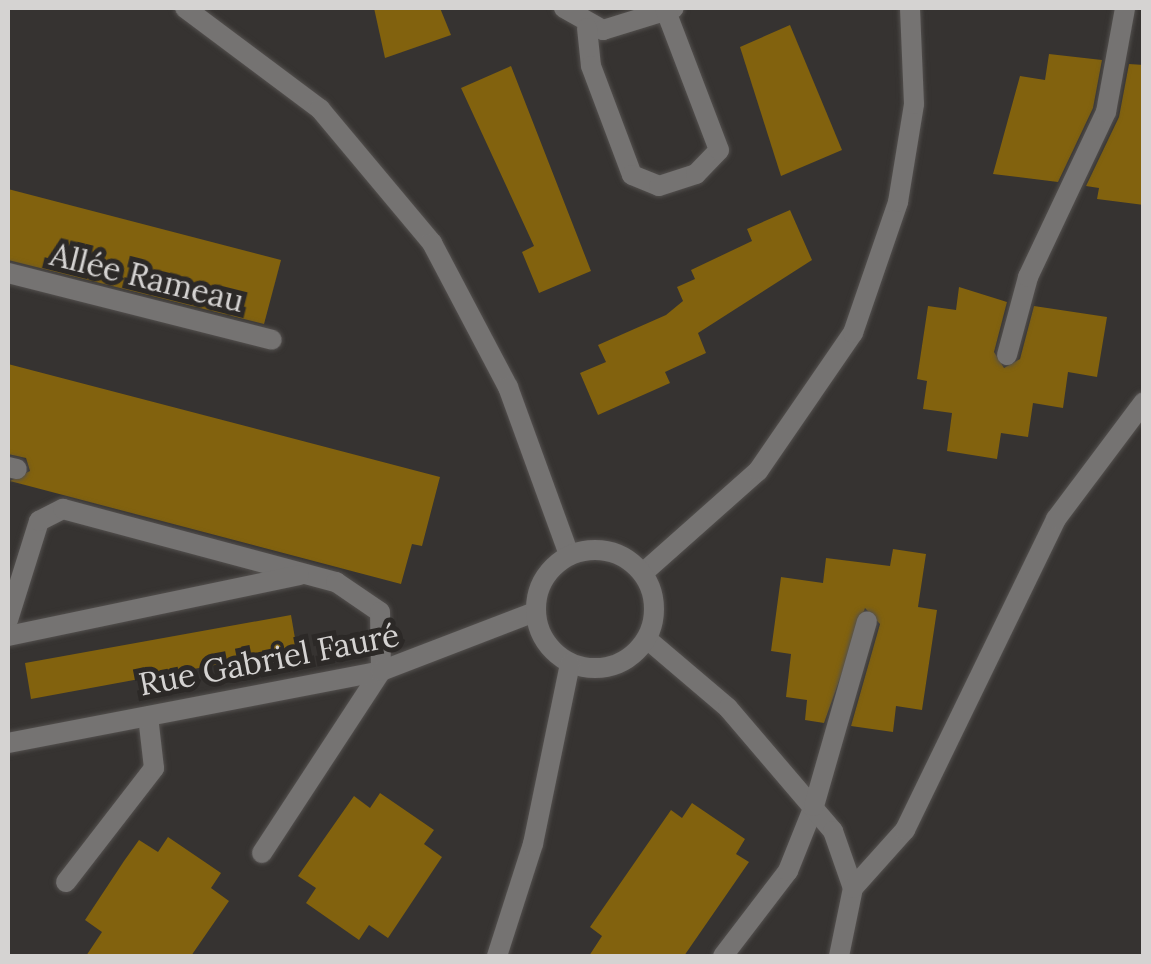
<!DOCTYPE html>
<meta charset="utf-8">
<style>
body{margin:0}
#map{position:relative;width:1151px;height:964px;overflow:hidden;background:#363331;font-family:Lora,serif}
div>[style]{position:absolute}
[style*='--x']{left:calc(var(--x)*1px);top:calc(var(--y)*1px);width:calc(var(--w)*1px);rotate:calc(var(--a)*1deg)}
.building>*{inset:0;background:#82620e}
.roads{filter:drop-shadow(0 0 2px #53504e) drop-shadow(0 0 2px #53504e)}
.service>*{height:20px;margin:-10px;padding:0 10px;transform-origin:10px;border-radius:10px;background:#757372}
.minor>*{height:20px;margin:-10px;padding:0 10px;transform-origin:10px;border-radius:10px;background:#757372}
.tertiary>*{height:20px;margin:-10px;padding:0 10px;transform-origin:10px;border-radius:10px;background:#757372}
.tertiary>.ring{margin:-10px;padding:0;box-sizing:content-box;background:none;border:20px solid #757372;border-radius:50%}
span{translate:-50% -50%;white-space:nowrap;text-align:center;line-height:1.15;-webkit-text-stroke:10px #2c2927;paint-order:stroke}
.street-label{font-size:32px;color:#d5d3d2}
.frame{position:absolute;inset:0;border:10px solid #d5d3d2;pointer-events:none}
</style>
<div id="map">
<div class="building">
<i style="clip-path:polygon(374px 8px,440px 8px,451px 35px,385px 58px)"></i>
<i style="clip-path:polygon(790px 25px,842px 150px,781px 176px,740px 47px)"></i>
<i style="clip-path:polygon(1049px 54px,1102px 60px,1093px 108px,1058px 182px,993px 174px,1020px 76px,1045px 80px)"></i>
<i style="clip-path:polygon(1129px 64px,1144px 65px,1144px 205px,1097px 199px,1099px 188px,1086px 186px,1119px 117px)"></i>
<i style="clip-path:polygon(511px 66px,591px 271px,539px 293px,522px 252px,534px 246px,461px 88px)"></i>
<i style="clip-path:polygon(8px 189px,281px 260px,264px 324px,8px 260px)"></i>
<i style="clip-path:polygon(790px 210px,812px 260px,698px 333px,706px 353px,665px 372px,670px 383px,598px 415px,580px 373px,606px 362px,598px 345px,666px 315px,683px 301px,677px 287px,695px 279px,691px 270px,752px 241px,747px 229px)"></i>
<i style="clip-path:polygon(959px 287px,1007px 302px,994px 352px,1004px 368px,1020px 359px,1034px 306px,1107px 317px,1097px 377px,1068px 372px,1063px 408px,1033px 403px,1028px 437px,1001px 433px,997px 459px,947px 451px,952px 413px,923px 409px,927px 381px,917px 379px,928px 306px,956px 310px)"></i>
<i style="clip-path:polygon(8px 364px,440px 477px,422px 546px,412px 544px,401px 584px,10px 481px,30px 471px,26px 458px,8px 454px)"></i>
<i style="clip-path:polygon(893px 549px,926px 554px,918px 607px,937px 610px,922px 710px,896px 706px,893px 732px,851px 726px,880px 624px,865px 608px,824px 723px,805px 720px,807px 700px,786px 697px,791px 654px,771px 651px,781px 577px,823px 583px,826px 558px,890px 566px)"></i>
<i style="clip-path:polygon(291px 615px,297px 650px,31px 699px,25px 663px)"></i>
<i style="clip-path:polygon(380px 793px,434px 830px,424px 844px,442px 857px,388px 938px,369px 925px,359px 940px,306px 903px,316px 888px,298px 876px,354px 796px,370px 808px)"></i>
<i style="clip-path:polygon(692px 803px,745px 839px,736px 854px,749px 862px,684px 956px,589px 956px,602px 936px,590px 927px,671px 810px,682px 818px)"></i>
<i style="clip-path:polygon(168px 837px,221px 873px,211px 888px,229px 901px,191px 956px,86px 956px,102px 932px,85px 920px,124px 861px,139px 840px,158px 852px)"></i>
</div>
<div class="roads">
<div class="service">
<i style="--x:262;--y:853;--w:217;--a:-56.8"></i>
<i style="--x:66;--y:882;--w:144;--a:-52.3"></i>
<i style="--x:154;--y:768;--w:52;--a:-96.6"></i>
<i style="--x:723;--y:956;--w:107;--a:-52.6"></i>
<i style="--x:788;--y:871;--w:70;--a:-68.2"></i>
</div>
<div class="minor">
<i style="--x:564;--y:8;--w:45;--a:29.4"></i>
<i style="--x:603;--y:30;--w:74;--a:-17.2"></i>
<i style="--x:587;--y:28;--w:38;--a:84"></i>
<i style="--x:591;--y:66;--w:116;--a:69.4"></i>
<i style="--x:632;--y:175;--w:29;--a:22"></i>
<i style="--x:659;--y:186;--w:39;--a:-18"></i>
<i style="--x:696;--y:174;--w:33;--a:-46"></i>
<i style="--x:719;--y:150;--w:149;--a:-110.9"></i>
<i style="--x:8;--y:273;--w:272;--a:14.2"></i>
<i style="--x:1007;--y:355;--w:81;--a:-74.9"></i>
<i style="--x:1028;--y:277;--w:183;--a:-64.7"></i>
<i style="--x:1106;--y:112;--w:106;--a:-79.6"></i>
<i style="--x:8;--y:467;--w:9;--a:13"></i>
<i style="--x:643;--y:573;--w:154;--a:-41.6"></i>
<i style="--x:758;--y:471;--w:168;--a:-55.5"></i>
<i style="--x:853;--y:333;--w:139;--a:-71"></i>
<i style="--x:898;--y:202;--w:99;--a:-80.7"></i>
<i style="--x:914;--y:104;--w:96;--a:-92.4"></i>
<i style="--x:8;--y:620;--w:104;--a:-72.6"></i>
<i style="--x:39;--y:521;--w:27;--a:-27"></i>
<i style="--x:63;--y:509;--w:283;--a:15"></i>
<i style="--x:336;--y:582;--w:53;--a:34.3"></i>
<i style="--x:380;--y:612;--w:59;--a:89"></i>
<i style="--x:8;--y:636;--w:297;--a:-11.8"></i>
<i style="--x:647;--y:639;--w:106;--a:40.4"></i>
<i style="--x:728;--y:708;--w:162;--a:49.5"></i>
<i style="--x:833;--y:831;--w:60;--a:70.7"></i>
<i style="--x:853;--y:888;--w:69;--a:101.6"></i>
<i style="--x:8;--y:743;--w:380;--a:-10.9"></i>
<i style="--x:381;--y:671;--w:165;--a:-21"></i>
<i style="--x:814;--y:806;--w:192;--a:-74"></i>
<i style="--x:853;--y:888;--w:78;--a:-48.1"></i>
<i style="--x:905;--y:830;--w:346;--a:-64.1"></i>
<i style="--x:1056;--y:519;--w:146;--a:-53.1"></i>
</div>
<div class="tertiary">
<i style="--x:185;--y:8;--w:169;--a:36.8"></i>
<i style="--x:320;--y:109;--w:175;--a:50.1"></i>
<i style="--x:432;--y:243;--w:163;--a:62.2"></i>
<i style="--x:508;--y:387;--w:179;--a:70"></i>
<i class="ring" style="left:536px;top:550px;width:98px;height:98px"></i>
<i style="--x:497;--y:956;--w:118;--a:-72.2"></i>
<i style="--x:533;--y:844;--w:184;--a:-78.4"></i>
</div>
</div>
<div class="street-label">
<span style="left:147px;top:278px;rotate:14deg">Allée Rameau</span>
<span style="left:269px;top:660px;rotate:-11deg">Rue Gabriel Fauré</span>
</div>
<div class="frame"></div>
</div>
